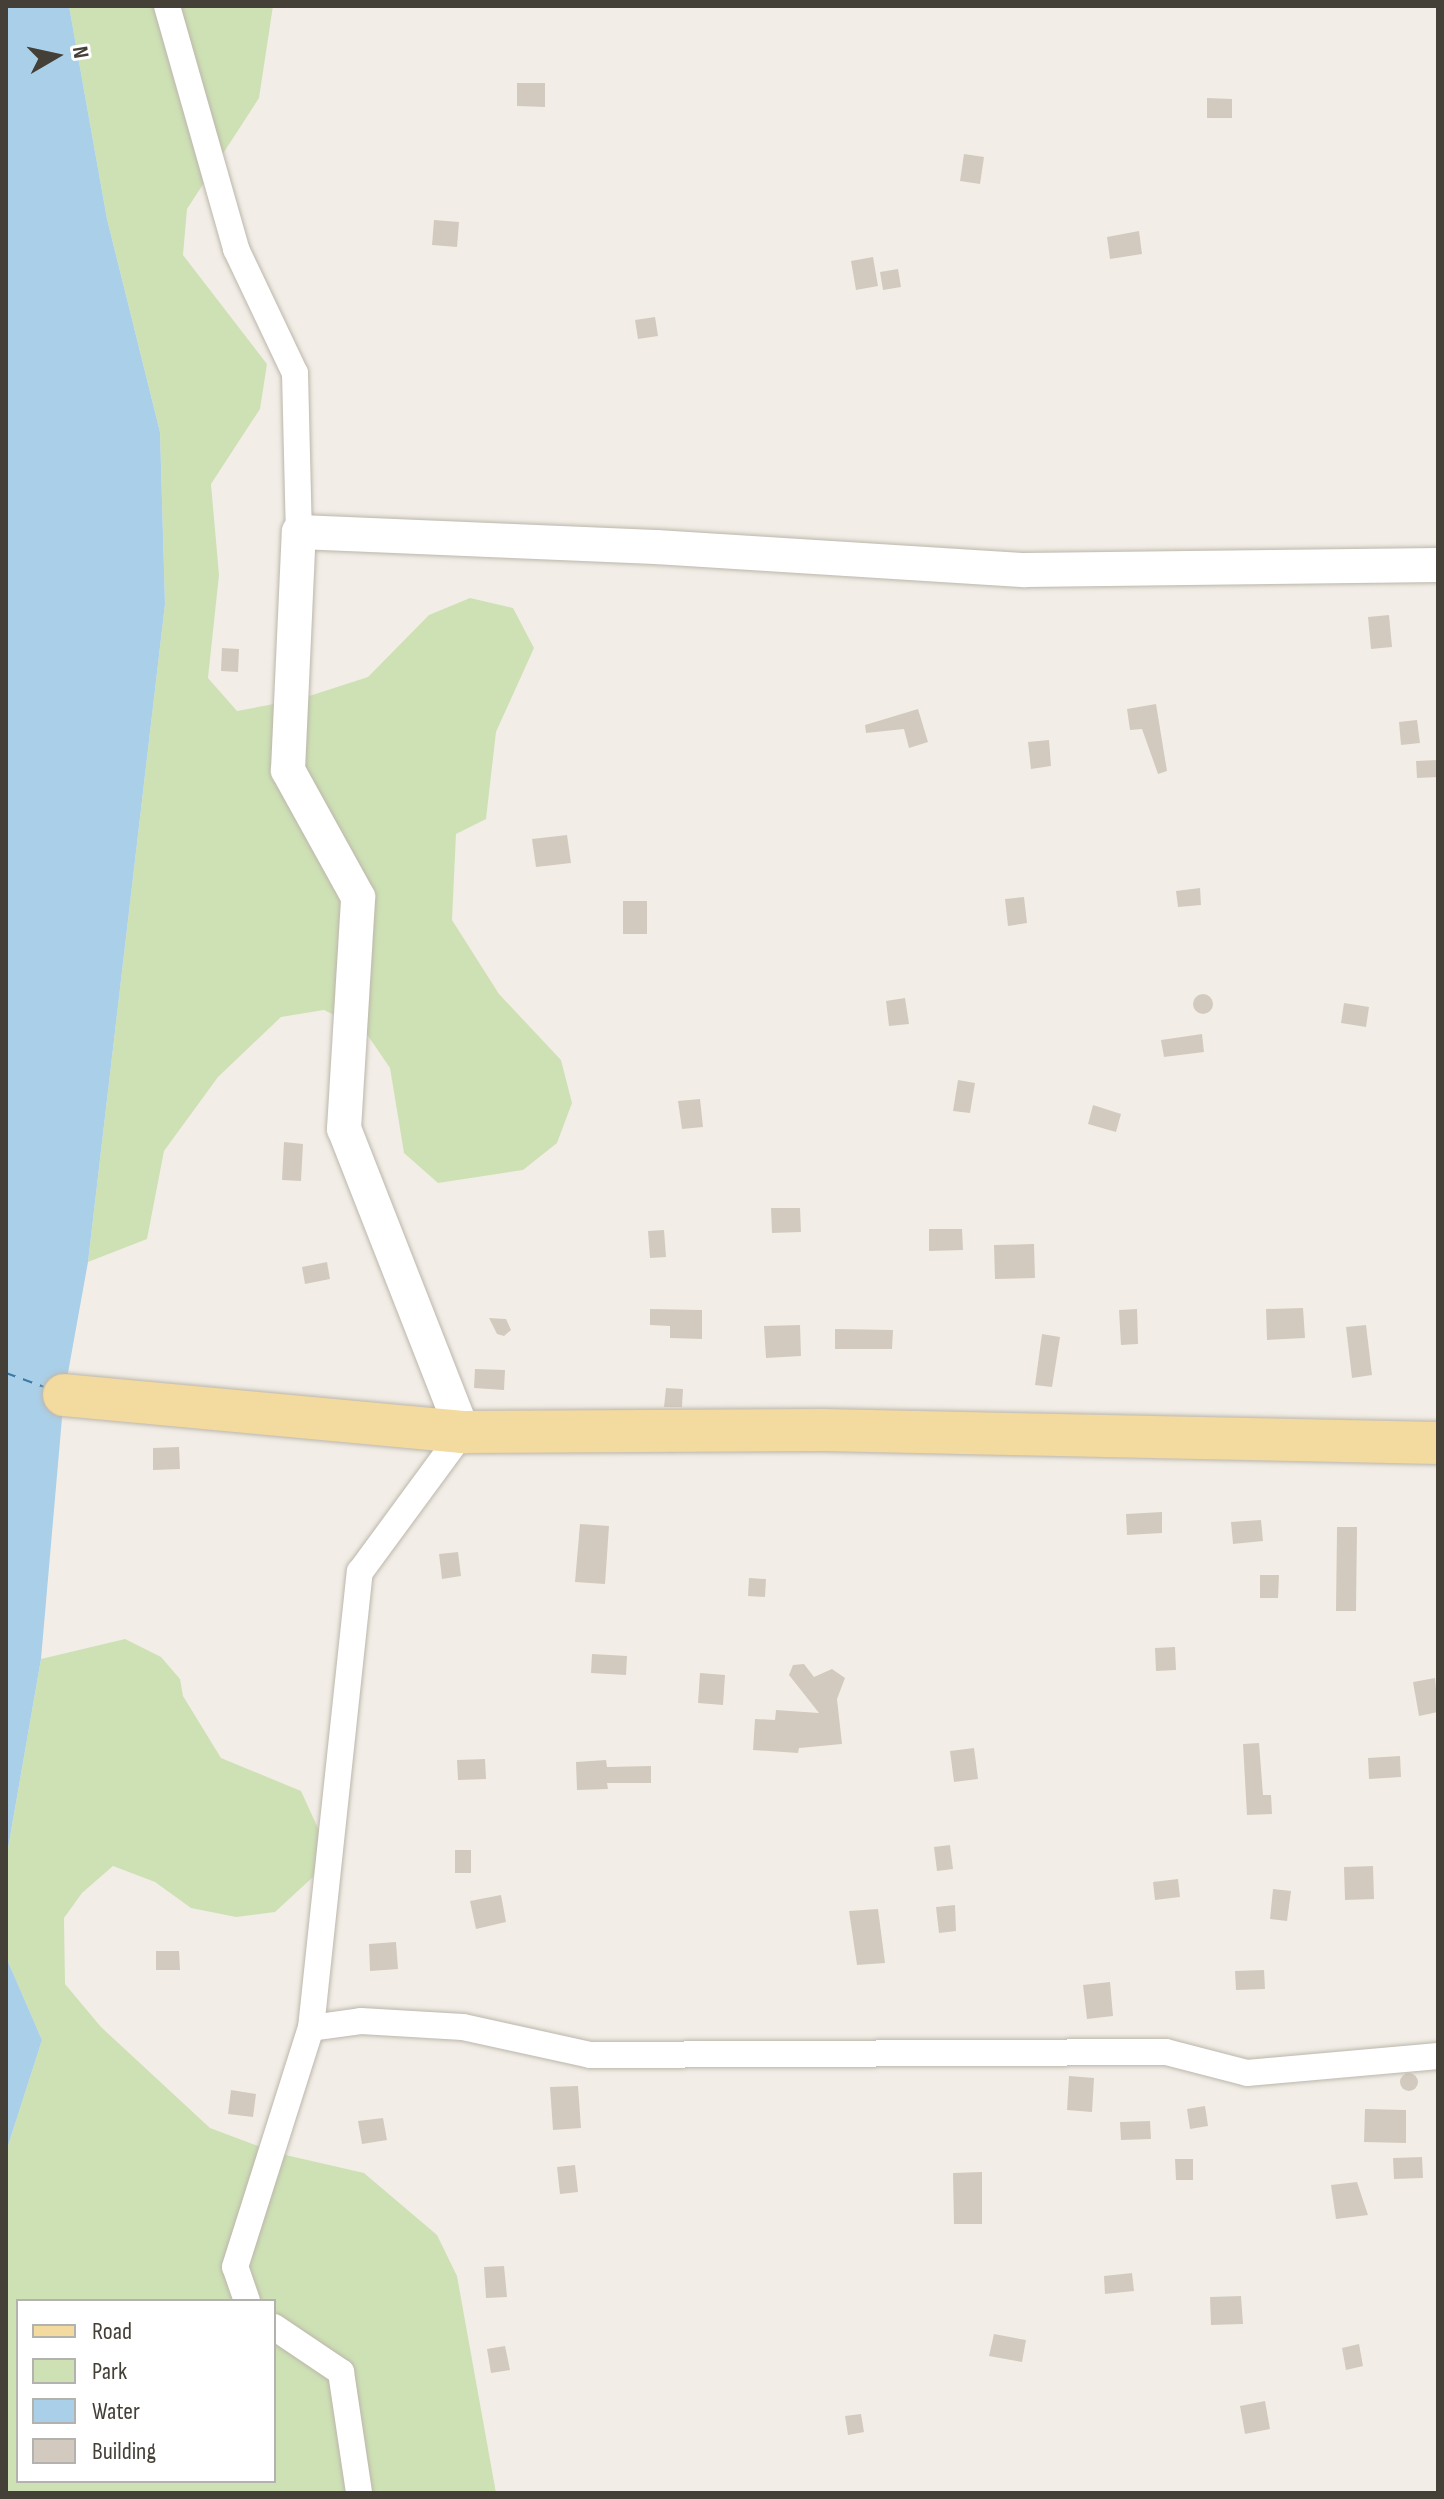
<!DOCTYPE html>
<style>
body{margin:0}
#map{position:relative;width:1444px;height:2499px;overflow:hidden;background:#f2eee7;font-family:"Sofia Sans Condensed",sans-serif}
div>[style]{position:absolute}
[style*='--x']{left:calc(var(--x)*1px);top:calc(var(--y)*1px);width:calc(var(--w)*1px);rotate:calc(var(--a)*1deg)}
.green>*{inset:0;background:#cee1b5}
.water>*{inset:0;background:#aacfe8}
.ferry>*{height:2px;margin-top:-1px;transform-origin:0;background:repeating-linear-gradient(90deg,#3c79a4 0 10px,transparent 0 18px)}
.building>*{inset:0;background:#d2cabe}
.round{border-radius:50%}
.roads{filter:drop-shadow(0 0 2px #bcb6ab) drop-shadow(0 0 2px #bcb6ab)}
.minor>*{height:26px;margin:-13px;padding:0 13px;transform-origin:13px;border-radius:13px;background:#fff}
.tertiary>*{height:34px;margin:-17px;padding:0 17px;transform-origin:17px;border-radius:17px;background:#fff}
.primary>*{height:42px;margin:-21px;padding:0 21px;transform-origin:21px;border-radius:21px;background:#f3da9f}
span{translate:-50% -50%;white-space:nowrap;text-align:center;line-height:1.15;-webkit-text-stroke:8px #fff;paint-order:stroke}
.frame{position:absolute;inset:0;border:8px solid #443f37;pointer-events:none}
.legend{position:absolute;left:16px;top:2299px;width:260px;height:184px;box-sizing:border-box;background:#fff;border:2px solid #b4b2af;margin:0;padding:10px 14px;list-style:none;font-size:24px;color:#443f37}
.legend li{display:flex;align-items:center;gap:16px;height:40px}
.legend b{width:40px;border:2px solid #b4b2af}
.north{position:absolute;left:16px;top:16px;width:80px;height:80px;-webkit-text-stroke:6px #fff;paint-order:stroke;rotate:81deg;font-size:22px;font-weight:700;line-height:32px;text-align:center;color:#443f37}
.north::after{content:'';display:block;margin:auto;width:28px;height:36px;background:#443f37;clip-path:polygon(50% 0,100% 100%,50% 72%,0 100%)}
</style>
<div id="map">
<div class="green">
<i style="clip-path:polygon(69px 6px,273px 6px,259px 98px,187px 209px,183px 255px,267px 364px,260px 409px,211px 484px,219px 575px,208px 678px,237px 711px,300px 699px,368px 677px,429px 615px,470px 598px,513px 608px,534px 648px,496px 732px,486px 819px,456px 834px,452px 920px,499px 994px,561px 1060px,572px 1103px,557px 1143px,523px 1170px,438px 1183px,404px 1153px,390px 1068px,364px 1030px,324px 1010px,281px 1017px,218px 1077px,164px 1151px,147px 1239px,88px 1262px,165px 604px,160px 432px,107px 219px)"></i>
<i style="clip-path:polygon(evenodd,125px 1639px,161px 1657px,180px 1679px,183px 1696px,221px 1758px,301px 1791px,323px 1839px,313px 1877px,275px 1912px,236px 1917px,191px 1908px,155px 1882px,113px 1866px,82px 1893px,64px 1918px,65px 1984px,101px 2027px,210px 2128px,277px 2153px,364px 2173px,437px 2235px,457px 2276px,496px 2493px,6px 2493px,6px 2152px,42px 2040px,6px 1957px,6px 1860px,41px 1659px,125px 1639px,18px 2301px,274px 2301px,274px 2481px,18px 2481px,18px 2301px)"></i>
</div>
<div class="water">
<i style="clip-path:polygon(6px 6px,69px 6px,107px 219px,160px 432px,165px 604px,88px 1262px,64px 1395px,41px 1659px,6px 1860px)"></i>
<i style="clip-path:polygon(6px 1957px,42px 2040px,6px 2152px)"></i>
</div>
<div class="ferry">
<i style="--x:6;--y:1373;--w:40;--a:20.2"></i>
</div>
<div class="building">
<i style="clip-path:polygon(517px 83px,545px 83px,545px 107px,517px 106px)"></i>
<i style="clip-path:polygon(1207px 98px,1232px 99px,1232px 118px,1207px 118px)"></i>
<i style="clip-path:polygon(964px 154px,984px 157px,980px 184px,960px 181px)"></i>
<i style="clip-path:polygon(434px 220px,459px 222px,457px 247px,432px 245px)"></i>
<i style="clip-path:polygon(1139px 231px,1142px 254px,1110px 259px,1107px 237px)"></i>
<i style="clip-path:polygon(873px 257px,878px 286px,856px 290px,851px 261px)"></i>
<i style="clip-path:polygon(898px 269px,901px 287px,883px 290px,880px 272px)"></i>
<i style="clip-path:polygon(655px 317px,658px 336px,638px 339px,635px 320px)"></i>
<i style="clip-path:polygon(1389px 615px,1392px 647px,1371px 649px,1368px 617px)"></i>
<i style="clip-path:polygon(222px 648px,239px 649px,238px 672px,221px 671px)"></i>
<i style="clip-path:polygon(1156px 704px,1167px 771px,1158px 774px,1142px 729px,1130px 730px,1127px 709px)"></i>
<i style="clip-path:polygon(918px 709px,928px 742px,909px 748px,904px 729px,866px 733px,865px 725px)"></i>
<i style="clip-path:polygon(1417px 720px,1420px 743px,1401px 745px,1399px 722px)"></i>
<i style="clip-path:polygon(1049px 740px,1051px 766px,1031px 769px,1028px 742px)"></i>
<i style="clip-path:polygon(1438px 760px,1438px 777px,1417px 778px,1416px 761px)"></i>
<i style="clip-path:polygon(567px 835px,571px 863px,536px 867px,532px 839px)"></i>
<i style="clip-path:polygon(1200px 888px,1201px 905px,1178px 907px,1176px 891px)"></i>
<i style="clip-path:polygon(1024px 897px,1027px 923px,1008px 926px,1005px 899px)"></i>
<i style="clip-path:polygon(623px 901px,647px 901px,647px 934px,623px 934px)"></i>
<i class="round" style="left:1193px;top:994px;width:20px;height:20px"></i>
<i style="clip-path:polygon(905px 998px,909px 1024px,889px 1026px,886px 1001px)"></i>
<i style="clip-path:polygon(1344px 1003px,1369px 1007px,1366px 1027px,1341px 1023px)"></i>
<i style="clip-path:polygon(1202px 1034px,1204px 1052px,1164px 1057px,1161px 1040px)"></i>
<i style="clip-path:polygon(958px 1080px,975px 1083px,970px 1113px,953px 1111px)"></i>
<i style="clip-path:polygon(700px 1099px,703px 1127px,682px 1129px,678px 1101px)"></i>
<i style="clip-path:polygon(1093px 1105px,1121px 1114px,1116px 1132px,1088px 1124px)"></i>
<i style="clip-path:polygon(284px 1142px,303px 1144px,301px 1181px,282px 1180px)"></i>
<i style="clip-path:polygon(771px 1208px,800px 1208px,801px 1232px,772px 1233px)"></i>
<i style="clip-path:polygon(929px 1229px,962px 1229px,963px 1250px,929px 1251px)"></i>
<i style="clip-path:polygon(664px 1230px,666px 1257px,650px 1258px,648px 1231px)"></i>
<i style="clip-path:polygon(1034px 1244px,1035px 1278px,995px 1279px,994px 1245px)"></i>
<i style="clip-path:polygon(327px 1262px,330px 1279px,305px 1284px,302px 1267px)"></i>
<i style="clip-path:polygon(1303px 1308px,1305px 1338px,1267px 1340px,1266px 1309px)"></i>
<i style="clip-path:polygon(650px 1309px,702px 1310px,702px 1339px,670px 1338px,670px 1326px,650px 1325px)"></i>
<i style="clip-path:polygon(1137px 1309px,1138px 1344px,1121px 1345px,1119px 1310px)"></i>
<i style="clip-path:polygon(489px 1318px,506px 1319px,511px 1330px,504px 1336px,497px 1334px)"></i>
<i style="clip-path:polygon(800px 1325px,801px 1356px,766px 1358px,764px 1326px)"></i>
<i style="clip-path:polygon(1366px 1325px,1372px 1375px,1352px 1378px,1346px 1327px)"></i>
<i style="clip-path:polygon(835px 1329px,893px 1330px,892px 1349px,835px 1349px)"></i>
<i style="clip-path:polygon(1042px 1334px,1060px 1337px,1052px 1387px,1035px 1385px)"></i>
<i style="clip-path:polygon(475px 1369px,505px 1370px,504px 1390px,474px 1388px)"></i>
<i style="clip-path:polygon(666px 1388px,683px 1389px,682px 1407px,664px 1407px)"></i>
<i style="clip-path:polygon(179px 1447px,180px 1469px,153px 1470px,153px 1448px)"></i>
<i style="clip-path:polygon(1162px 1512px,1162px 1533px,1127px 1535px,1126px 1514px)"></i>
<i style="clip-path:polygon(1261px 1520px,1263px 1541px,1233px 1544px,1231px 1522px)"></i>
<i style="clip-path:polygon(580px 1524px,609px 1526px,605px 1584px,575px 1582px)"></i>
<i style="clip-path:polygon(1337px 1527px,1357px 1527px,1356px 1611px,1336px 1611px)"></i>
<i style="clip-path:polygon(458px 1552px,461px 1576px,442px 1579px,439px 1554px)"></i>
<i style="clip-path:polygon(1260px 1575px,1279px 1575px,1278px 1598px,1260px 1598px)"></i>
<i style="clip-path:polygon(749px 1578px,766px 1579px,765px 1597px,748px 1596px)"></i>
<i style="clip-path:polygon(1175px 1647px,1176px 1670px,1156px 1671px,1155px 1648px)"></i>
<i style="clip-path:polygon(592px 1654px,627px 1656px,626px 1675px,591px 1673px)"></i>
<i style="clip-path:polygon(804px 1664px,814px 1677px,832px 1669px,845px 1678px,837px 1699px,842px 1744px,799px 1748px,798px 1753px,753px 1750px,755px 1719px,775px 1720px,776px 1710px,819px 1713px,789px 1675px,793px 1665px)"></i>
<i style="clip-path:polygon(700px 1673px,725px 1675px,723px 1705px,698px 1703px)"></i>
<i style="clip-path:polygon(1435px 1678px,1438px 1712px,1419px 1716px,1413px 1682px)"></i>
<i style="clip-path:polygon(1259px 1743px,1263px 1795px,1271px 1795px,1272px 1814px,1247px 1815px,1243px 1744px)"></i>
<i style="clip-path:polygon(974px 1748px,978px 1779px,954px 1782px,950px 1751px)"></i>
<i style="clip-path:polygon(1400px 1756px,1401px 1777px,1369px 1779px,1368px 1758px)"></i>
<i style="clip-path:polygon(485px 1759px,486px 1779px,458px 1780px,457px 1760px)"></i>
<i style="clip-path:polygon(606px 1760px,607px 1767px,651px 1766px,651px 1783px,607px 1783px,608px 1789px,577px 1790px,576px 1762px)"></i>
<i style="clip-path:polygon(950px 1845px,953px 1869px,937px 1871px,934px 1847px)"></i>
<i style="clip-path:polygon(455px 1850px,471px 1850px,471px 1873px,455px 1873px)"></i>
<i style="clip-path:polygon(1373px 1866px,1374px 1899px,1345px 1900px,1344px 1867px)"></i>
<i style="clip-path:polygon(1178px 1879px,1180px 1897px,1155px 1900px,1153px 1882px)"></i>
<i style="clip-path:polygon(1273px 1889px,1291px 1891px,1287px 1921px,1270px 1919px)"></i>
<i style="clip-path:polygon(501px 1895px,506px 1922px,476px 1929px,470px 1901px)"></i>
<i style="clip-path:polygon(955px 1905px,956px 1931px,939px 1933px,936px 1907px)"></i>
<i style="clip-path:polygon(878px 1909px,885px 1963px,857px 1965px,849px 1911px)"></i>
<i style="clip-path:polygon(396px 1942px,398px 1969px,370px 1971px,369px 1944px)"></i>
<i style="clip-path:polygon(156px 1951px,179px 1951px,180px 1970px,156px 1970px)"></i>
<i style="clip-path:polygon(1264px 1970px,1265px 1989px,1236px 1990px,1235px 1971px)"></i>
<i style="clip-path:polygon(1110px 1982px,1113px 2016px,1087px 2019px,1083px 1985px)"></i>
<i class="round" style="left:1400px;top:2073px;width:18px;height:18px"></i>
<i style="clip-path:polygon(1069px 2076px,1094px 2078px,1092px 2112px,1067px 2110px)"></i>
<i style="clip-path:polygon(578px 2086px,581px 2128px,553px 2130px,550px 2087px)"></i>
<i style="clip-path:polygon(231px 2090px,256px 2094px,253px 2117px,228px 2114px)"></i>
<i style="clip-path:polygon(1205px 2106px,1208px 2126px,1190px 2129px,1187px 2109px)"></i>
<i style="clip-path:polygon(1365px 2109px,1406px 2110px,1406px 2143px,1364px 2142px)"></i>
<i style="clip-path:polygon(383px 2118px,387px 2140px,362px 2144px,358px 2121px)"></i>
<i style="clip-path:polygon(1150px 2121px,1151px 2139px,1121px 2140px,1120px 2122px)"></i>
<i style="clip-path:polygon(1422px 2157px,1423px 2178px,1394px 2179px,1393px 2158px)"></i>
<i style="clip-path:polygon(1175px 2159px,1193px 2159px,1193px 2180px,1176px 2180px)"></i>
<i style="clip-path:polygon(575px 2165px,578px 2192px,560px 2194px,557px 2167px)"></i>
<i style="clip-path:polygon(982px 2172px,982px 2224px,954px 2224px,953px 2173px)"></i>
<i style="clip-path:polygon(1357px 2182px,1368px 2215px,1336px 2219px,1331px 2185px)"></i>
<i style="clip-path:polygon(504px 2266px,507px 2297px,486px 2298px,484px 2267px)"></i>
<i style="clip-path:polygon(1132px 2273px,1134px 2291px,1105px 2294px,1104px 2276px)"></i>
<i style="clip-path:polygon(1241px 2296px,1243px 2324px,1211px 2325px,1210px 2297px)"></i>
<i style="clip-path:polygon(994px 2334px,1026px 2340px,1022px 2362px,989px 2356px)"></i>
<i style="clip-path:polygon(1359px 2344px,1363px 2366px,1346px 2370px,1342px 2348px)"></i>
<i style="clip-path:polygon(505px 2346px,510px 2370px,491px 2373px,487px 2349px)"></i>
<i style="clip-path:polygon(1265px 2401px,1270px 2429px,1245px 2434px,1240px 2406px)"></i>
<i style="clip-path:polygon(861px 2414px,864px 2432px,848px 2435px,845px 2416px)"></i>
</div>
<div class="roads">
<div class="minor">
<i style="--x:167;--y:6;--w:253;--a:74.1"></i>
<i style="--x:236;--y:249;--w:137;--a:64.6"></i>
<i style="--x:295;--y:373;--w:159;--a:88.6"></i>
<i style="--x:311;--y:2028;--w:50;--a:-8"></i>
<i style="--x:361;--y:2021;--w:102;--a:3.4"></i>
<i style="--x:463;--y:2027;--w:130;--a:12.4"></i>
<i style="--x:590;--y:2055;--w:576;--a:-0.3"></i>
<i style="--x:1166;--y:2052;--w:84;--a:14.5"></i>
<i style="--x:1247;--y:2073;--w:192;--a:-5.1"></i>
<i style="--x:247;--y:2301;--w:36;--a:-109"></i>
<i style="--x:235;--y:2267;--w:251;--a:-72.4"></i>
<i style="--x:311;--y:2028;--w:459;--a:-83.9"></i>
<i style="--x:360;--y:1572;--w:174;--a:-53.7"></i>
<i style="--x:274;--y:2327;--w:81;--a:33.9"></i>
<i style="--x:341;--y:2372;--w:122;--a:81.5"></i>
</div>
<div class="tertiary">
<i style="--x:463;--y:1432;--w:326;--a:-111.4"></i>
<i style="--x:344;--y:1129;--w:232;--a:-86.5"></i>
<i style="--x:358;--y:897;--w:145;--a:-118.9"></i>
<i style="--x:288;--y:770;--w:238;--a:-87.4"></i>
<i style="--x:299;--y:532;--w:357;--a:2.4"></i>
<i style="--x:656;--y:547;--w:370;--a:3.6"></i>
<i style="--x:1025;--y:570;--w:413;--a:-0.7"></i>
</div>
<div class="primary">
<i style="--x:64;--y:1395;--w:401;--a:5.3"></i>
<i style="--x:463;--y:1432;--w:360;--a:-0.3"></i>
<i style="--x:823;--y:1430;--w:615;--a:1.21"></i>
</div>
</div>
<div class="frame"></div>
<ul class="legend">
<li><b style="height:10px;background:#f3da9f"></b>Road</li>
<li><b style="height:22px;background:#cee1b5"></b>Park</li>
<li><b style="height:22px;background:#aacfe8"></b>Water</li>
<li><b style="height:22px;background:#d2cabe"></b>Building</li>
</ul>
<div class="north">N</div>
</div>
